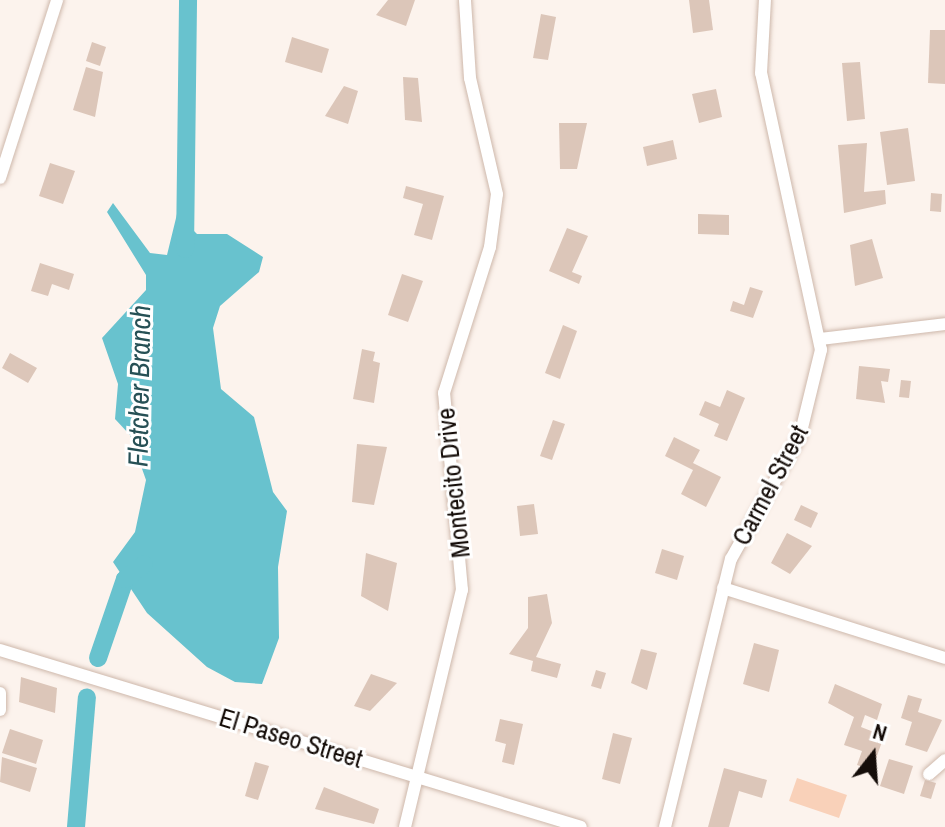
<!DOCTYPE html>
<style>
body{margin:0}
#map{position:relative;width:945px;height:827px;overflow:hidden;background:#fcf3ed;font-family:"Archivo Narrow",sans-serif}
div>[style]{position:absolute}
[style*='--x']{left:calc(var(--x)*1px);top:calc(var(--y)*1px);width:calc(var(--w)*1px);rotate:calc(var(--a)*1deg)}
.green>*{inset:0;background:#f9d1b9}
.water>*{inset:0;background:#68c2ce}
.river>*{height:18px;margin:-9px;padding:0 9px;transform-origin:9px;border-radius:9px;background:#68c2ce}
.building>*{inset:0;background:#dcc6b9}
.roads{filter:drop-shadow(0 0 2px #ceb8ab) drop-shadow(0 0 2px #ceb8ab)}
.minor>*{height:12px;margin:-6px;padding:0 6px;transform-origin:6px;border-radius:6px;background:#fff}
span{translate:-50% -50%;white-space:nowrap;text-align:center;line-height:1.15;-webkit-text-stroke:6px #fff;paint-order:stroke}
.street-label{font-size:26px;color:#150d09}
.water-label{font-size:28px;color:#265055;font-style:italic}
.north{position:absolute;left:833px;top:715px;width:80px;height:80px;-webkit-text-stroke:6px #fff;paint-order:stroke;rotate:17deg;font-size:22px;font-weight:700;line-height:32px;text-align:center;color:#150d09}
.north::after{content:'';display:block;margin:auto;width:28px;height:36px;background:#150d09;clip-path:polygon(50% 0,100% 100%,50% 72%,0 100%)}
</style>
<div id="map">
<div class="green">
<i style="clip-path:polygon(797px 778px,847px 795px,839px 818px,789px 801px)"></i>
</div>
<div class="water">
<i style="clip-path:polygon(113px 203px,150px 253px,167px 255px,177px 214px,197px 234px,227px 234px,263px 257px,259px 272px,220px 306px,213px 328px,221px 389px,254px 417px,273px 492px,287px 511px,278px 567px,279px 638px,262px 684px,235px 682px,207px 667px,147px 613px,113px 562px,135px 532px,146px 480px,130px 435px,115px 419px,118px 384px,102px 338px,146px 290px,146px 275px,107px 212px)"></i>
</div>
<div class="river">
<i style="--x:185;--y:249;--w:249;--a:-89.3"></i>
<i style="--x:98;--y:658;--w:83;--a:-71.1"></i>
<i style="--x:125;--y:579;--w:24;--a:-38"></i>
<i style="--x:76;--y:827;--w:130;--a:-85.2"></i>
</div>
<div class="building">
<i style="clip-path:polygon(388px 0,415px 0,406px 26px,376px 15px)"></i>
<i style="clip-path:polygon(689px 0,709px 0,713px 30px,693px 33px)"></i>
<i style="clip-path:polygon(541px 14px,556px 17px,548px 60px,533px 58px)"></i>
<i style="clip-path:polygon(930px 30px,945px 30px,945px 84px,928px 83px)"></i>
<i style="clip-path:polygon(292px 37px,329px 49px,322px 73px,285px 62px)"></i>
<i style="clip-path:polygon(92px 42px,106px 47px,100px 66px,86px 61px)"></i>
<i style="clip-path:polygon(860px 62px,865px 119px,847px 121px,842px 63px)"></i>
<i style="clip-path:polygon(86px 67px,103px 72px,95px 117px,73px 110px)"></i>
<i style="clip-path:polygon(403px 77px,418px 78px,422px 122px,405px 120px)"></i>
<i style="clip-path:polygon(344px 86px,358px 91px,348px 124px,325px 116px)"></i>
<i style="clip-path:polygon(716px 89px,722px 117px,699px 123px,692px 94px)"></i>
<i style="clip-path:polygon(559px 123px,587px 123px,577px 169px,560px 169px)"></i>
<i style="clip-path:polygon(908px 128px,915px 181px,887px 185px,880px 132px)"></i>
<i style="clip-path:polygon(673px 140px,677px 159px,647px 166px,643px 147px)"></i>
<i style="clip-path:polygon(867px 143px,864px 192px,885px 190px,886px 204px,844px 213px,838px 145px)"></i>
<i style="clip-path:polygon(50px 163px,75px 171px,63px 204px,39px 196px)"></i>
<i style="clip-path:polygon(406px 186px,444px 196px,432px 240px,414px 235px,423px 204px,403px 198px)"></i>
<i style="clip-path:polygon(931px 193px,942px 194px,941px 212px,930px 211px)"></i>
<i style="clip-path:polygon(698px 214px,729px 215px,729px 235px,698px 234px)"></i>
<i style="clip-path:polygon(567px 228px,588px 236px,572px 272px,582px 276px,579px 284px,549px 271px)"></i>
<i style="clip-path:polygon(872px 239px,883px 278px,855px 286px,850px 245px)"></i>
<i style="clip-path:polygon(40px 263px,74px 274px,69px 290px,52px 284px,48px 296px,31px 291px)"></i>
<i style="clip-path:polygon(402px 274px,423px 281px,408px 322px,388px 315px)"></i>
<i style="clip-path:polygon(750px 287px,763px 291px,753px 318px,730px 311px,733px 301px,744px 305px)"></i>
<i style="clip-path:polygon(563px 325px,577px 331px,560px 379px,545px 373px)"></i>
<i style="clip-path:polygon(362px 349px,375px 352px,373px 361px,380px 363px,374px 403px,353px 399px)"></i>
<i style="clip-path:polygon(10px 353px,37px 368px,28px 383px,2px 368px)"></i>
<i style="clip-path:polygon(859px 366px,890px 369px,888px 382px,881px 381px,885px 403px,856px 399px)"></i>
<i style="clip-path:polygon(901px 380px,911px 381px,909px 398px,899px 397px)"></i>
<i style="clip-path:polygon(727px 390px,745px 398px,727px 441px,714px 436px,719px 424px,699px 415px,705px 401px,720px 407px)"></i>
<i style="clip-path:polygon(553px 420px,565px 424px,552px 460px,540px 456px)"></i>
<i style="clip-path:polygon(674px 437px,700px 450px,693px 463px,721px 477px,706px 507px,681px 494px,693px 470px,665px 456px)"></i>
<i style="clip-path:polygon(357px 444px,387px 447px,374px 505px,352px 502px)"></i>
<i style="clip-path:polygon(534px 504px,538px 534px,520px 536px,517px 506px)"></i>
<i style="clip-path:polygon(801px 505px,818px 513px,811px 528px,794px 520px)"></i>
<i style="clip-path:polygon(787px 533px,812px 546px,790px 574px,771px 563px)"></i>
<i style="clip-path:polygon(662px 549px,684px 556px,677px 580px,655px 573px)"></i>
<i style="clip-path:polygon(366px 553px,397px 563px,388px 611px,361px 596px)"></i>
<i style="clip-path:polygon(547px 594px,552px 623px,536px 657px,561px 664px,557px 678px,531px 671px,533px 661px,509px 654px,528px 628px,528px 597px)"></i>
<i style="clip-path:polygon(754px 643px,779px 650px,769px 692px,743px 684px)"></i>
<i style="clip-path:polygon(641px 649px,657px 653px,647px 690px,631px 683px)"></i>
<i style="clip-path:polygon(596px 670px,606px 673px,601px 689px,591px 686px)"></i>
<i style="clip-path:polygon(371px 674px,397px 683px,370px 711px,354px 706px)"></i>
<i style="clip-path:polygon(21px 677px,57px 688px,55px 713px,19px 702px)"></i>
<i style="clip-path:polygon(835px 684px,882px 704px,877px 720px,865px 715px,861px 727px,884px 736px,872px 770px,857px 765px,862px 751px,844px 745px,854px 717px,828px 703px)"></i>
<i style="clip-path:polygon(908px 695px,922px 699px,918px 712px,942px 720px,927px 752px,905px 745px,912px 722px,901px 718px)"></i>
<i style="clip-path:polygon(500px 719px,523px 724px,514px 765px,502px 762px,506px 744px,495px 741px)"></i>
<i style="clip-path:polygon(10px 729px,43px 740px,36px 764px,2px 753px)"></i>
<i style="clip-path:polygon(613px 733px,632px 738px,620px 784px,602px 779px)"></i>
<i style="clip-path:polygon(2px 757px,37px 768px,30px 792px,0 782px)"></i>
<i style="clip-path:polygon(889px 759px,913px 766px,904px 794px,880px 786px)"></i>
<i style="clip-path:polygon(255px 762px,269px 766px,258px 800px,245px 796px)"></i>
<i style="clip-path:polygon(724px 768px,767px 780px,762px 798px,739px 791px,729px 827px,708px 827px)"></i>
<i style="clip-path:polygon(925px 780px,936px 783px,931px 799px,920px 796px)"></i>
<i style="clip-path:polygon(324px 787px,379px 809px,374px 824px,315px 809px)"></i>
</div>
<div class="roads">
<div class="minor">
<i style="--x:0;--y:178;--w:187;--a:-72.2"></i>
<i style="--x:820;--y:339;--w:126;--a:-6.8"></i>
<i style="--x:723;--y:588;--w:233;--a:17.5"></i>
<i style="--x:0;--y:650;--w:607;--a:16.94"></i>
<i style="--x:0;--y:693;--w:17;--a:90"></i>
<i style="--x:929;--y:774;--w:21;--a:-41"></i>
<i style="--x:405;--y:827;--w:244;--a:-76.5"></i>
<i style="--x:462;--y:590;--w:198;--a:-95.2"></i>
<i style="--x:444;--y:393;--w:153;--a:-72.5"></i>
<i style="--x:490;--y:247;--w:53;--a:-82.5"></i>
<i style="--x:497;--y:194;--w:119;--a:-103.1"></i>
<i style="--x:470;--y:78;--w:78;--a:-93.7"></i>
<i style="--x:665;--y:827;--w:276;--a:-76.2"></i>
<i style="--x:731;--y:559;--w:141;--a:-60.7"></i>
<i style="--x:800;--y:436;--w:89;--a:-76.3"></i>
<i style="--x:821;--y:350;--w:283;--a:-102.2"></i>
<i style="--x:761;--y:73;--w:73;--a:-86.9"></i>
</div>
</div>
<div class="street-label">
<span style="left:453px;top:483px;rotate:-96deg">Montecito Drive</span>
<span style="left:770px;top:485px;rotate:-62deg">Carmel Street</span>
<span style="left:291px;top:738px;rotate:17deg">El Paseo Street</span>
</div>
<div class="water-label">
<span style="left:139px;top:386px;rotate:-89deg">Fletcher Branch</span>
</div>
<div class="north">N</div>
</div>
